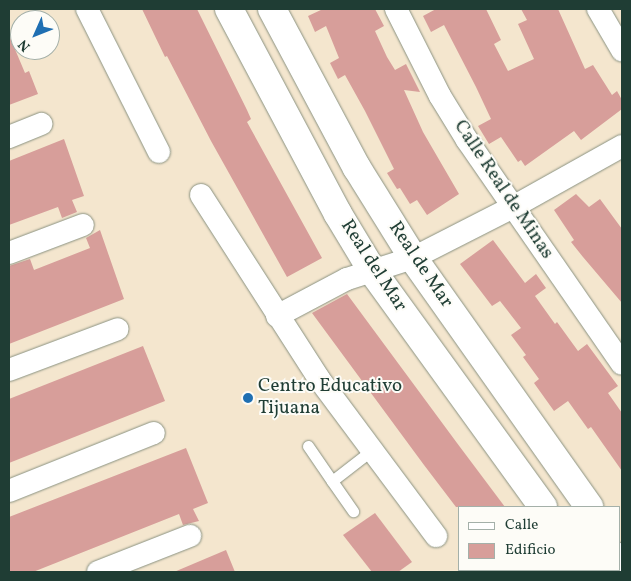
<!DOCTYPE html>
<style>
body{margin:0}
#map{position:relative;width:631px;height:581px;overflow:hidden;background:#f4e6ce;font-family:Vollkorn,serif}
div>[style]{position:absolute}
[style*='--x']{left:calc(var(--x)*1px);top:calc(var(--y)*1px);width:calc(var(--w)*1px);rotate:calc(var(--a)*1deg)}
.building>*{inset:0;background:#d79e9a}
.roads{filter:drop-shadow(0 0 1px #8a9281) drop-shadow(0 0 1px #8a9281)}
.lane>*{height:11px;margin:-5.5px;padding:0 5.5px;transform-origin:5.5px;border-radius:5.5px;background:#fff}
.street>*{height:22px;margin:-11px;padding:0 11px;transform-origin:11px;border-radius:11px;background:#fff}
.secondary>*{height:28px;margin:-14px;padding:0 14px;transform-origin:14px;border-radius:14px;background:#fff}
.dots>*{width:14px;height:14px;translate:-50% -50%;box-sizing:border-box;border:2px solid #fdfcf7;border-radius:50%}
span{translate:-50% -50%;white-space:nowrap;text-align:center;line-height:1.15;-webkit-text-stroke:4px #fdfcf7;paint-order:stroke}
.street-label{font-size:19px;color:#1f3d34}
.poi-label{font-size:19px;color:#1f3d34}
.left{translate:0 -50%;text-align:left}
.frame{position:absolute;inset:0;border:10px solid #1f3d34;pointer-events:none}
.legend{position:absolute;left:458px;top:506px;width:162px;height:65px;box-sizing:border-box;background:#fdfcf7;border:1px solid #a4b0a9;margin:0;padding:6px 9px;list-style:none;font-size:15px;color:#1f3d34}
.legend li{display:flex;align-items:center;gap:10px;height:25px}
.legend b{width:25px;border:1px solid #a4b0a9}
.north{position:absolute;left:10px;top:10px;width:50px;height:50px;box-sizing:border-box;background:#fdfcf7;border:1px solid #a4b0a9;border-radius:50%;rotate:226deg;font-size:14px;font-weight:700;line-height:20px;text-align:center;color:#1f3d34}
.north::after{content:'';display:block;margin:auto;width:18px;height:22px;background:#1f6fb2;clip-path:polygon(50% 0,100% 100%,50% 72%,0 100%)}
</style>
<div id="map">
<div class="building">
<i style="clip-path:polygon(142px 9px,197px 9px,247px 110px,251px 119px,247px 122px,322px 258px,287px 277px,211px 141px,167px 56px,165px 57px)"></i>
<i style="clip-path:polygon(323px 9px,375px 9px,384px 26px,375px 31px,387px 57px,395px 70px,406px 64px,420px 92px,404px 90px,423px 132px,459px 194px,427px 215px,417px 200px,410px 204px,400px 188px,397px 189px,387px 173px,394px 169px,365px 111px,345px 75px,338px 79px,330px 63px,339px 58px,326px 26px,315px 32px,308px 16px)"></i>
<i style="clip-path:polygon(436px 9px,486px 9px,501px 40px,494px 44px,508px 71px,534px 59px,518px 24px,527px 20px,521px 9px,558px 9px,585px 69px,593px 65px,612px 95px,617px 91px,622px 100px,622px 109px,581px 140px,574px 131px,525px 166px,521px 160px,518px 162px,501px 137px,489px 144px,478px 126px,491px 119px,476px 87px,444px 25px,431px 32px,423px 16px)"></i>
<i style="clip-path:polygon(9px 35px,25px 73px,29px 71px,38px 94px,9px 105px)"></i>
<i style="clip-path:polygon(64px 139px,84px 196px,72px 200px,77px 212px,62px 218px,58px 207px,9px 225px,9px 161px)"></i>
<i style="clip-path:polygon(576px 194px,589px 207px,600px 199px,622px 229px,622px 303px,583px 257px,571px 242px,574px 240px,554px 210px)"></i>
<i style="clip-path:polygon(100px 230px,124px 299px,9px 344px,9px 266px,30px 259px,34px 270px,90px 248px,86px 238px)"></i>
<i style="clip-path:polygon(493px 240px,525px 283px,536px 274px,546px 288px,535px 296px,555px 324px,557px 322px,578px 351px,587px 344px,618px 386px,608px 393px,622px 413px,622px 471px,591px 427px,588px 429px,568px 401px,554px 411px,534px 383px,539px 379px,523px 357px,526px 355px,511px 335px,521px 328px,500px 301px,492px 306px,460px 264px)"></i>
<i style="clip-path:polygon(347px 294px,457px 443px,505px 507px,456px 507px,424px 465px,312px 313px)"></i>
<i style="clip-path:polygon(143px 346px,165px 401px,9px 463px,9px 399px)"></i>
<i style="clip-path:polygon(186px 448px,208px 503px,193px 509px,199px 521px,183px 525px,179px 514px,33px 572px,9px 572px,9px 517px)"></i>
<i style="clip-path:polygon(375px 513px,412px 562px,398px 572px,372px 572px,343px 535px)"></i>
<i style="clip-path:polygon(226px 550px,235px 572px,174px 572px)"></i>
</div>
<div class="roads">
<div class="lane">
<i style="--x:308;--y:446;--w:42;--a:55.6"></i>
<i style="--x:332;--y:481;--w:51;--a:-37.8"></i>
<i style="--x:332;--y:481;--w:37;--a:55"></i>
</div>
<div class="street">
<i style="--x:87;--y:9;--w:160;--a:63.3"></i>
<i style="--x:396;--y:9;--w:97;--a:63.2"></i>
<i style="--x:440;--y:96;--w:52;--a:58.5"></i>
<i style="--x:467;--y:140;--w:272;--a:55.3"></i>
<i style="--x:598;--y:9;--w:48;--a:59.7"></i>
<i style="--x:9;--y:137;--w:35;--a:-22"></i>
<i style="--x:201;--y:195;--w:219;--a:57.3"></i>
<i style="--x:319;--y:379;--w:196;--a:53.3"></i>
<i style="--x:9;--y:253;--w:79;--a:-20.7"></i>
<i style="--x:277;--y:316;--w:79;--a:-27.9"></i>
<i style="--x:347;--y:279;--w:69;--a:-17.7"></i>
<i style="--x:413;--y:258;--w:112;--a:-27"></i>
<i style="--x:513;--y:207;--w:125;--a:-29.2"></i>
<i style="--x:9;--y:370;--w:116;--a:-20.6"></i>
<i style="--x:9;--y:491;--w:156;--a:-21.8"></i>
<i style="--x:98;--y:572;--w:99;--a:-21.4"></i>
<i style="--x:492;--y:572;--w:3;--a:-45"></i>
</div>
<div class="secondary">
<i style="--x:229;--y:9;--w:232;--a:62"></i>
<i style="--x:338;--y:214;--w:68;--a:58.9"></i>
<i style="--x:373;--y:272;--w:290;--a:54.1"></i>
<i style="--x:272;--y:9;--w:180;--a:61.9"></i>
<i style="--x:357;--y:168;--w:106;--a:58.1"></i>
<i style="--x:413;--y:258;--w:305;--a:54.7"></i>
<i style="--x:620;--y:557;--w:4;--a:63"></i>
<i style="--x:583;--y:570;--w:2;--a:63"></i>
</div>
</div>
<div class="dots">
<i style="left:248px;top:398px;background:#1f6fb2"></i>
</div>
<div class="street-label">
<span style="left:503px;top:190px;rotate:56deg">Calle Real de Minas</span>
<span style="left:420px;top:265px;rotate:56deg">Real de Mar</span>
<span style="left:373px;top:266px;rotate:57deg">Real del Mar</span>
</div>
<div class="poi-label">
<span class="left" style="left:258px;top:398px">Centro Educativo<br>Tijuana</span>
</div>
<div class="frame"></div>
<ul class="legend">
<li><b style="height:6px;background:#fff"></b>Calle</li>
<li><b style="height:14px;background:#d79e9a"></b>Edificio</li>
</ul>
<div class="north">N</div>
</div>
